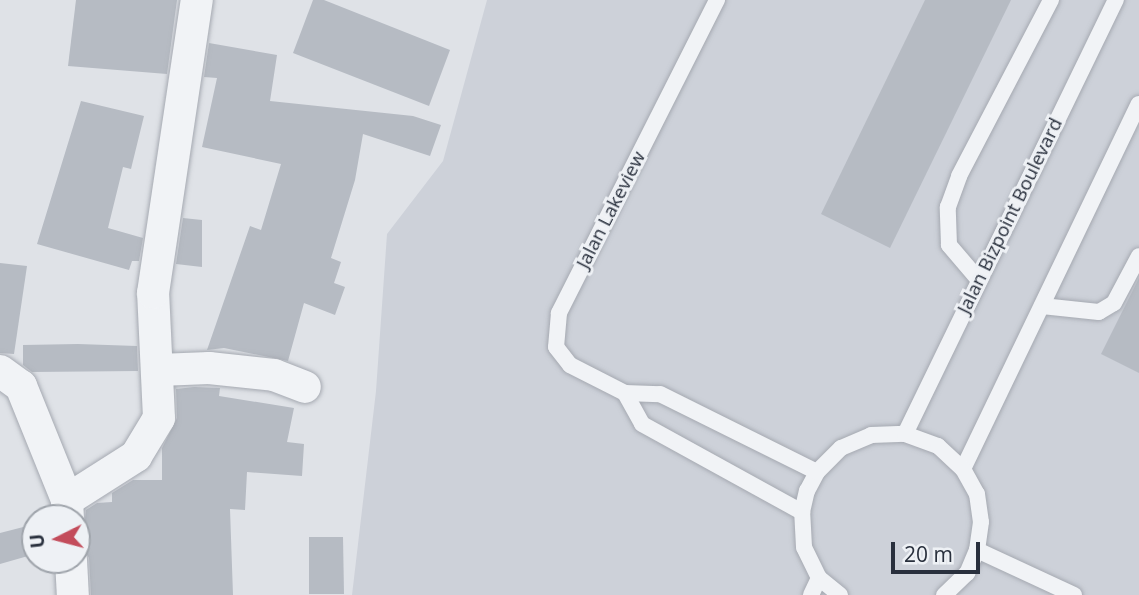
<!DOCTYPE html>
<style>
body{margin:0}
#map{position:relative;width:1139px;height:595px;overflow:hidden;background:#dfe2e7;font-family:"Open Sans",sans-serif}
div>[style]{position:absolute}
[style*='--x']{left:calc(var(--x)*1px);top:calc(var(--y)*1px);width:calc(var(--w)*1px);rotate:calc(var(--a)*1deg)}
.built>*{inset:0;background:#cdd1d9}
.building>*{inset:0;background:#b6bbc3}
.roads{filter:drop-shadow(0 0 2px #a5a9b1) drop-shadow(0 0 2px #a5a9b1)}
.lane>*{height:16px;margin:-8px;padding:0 8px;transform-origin:8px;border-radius:8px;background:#f1f3f6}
.street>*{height:32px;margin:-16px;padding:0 16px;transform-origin:16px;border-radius:16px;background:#f1f3f6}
span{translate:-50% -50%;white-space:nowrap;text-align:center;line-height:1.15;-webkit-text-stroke:6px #eef1f5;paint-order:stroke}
.street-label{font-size:19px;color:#29303d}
.north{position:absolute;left:21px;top:504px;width:70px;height:70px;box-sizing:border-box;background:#eef1f5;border:2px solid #9fa4ab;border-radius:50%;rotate:264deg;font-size:19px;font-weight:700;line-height:28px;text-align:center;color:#29303d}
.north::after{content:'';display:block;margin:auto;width:24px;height:32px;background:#c34c5b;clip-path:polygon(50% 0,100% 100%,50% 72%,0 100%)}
.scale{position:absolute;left:891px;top:542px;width:89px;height:32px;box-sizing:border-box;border:4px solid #29303d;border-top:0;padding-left:9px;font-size:21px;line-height:24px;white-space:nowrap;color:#29303d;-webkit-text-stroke:5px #eef1f5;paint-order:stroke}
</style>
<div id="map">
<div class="built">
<i style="clip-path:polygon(487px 0,1139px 0,1139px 595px,352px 595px,376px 391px,387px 234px,443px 161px)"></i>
</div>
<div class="building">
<i style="clip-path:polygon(76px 0,177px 0,167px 74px,68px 66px)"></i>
<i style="clip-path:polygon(313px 0,324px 0,450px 50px,429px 106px,293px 53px)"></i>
<i style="clip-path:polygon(925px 0,1011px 0,890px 248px,821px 214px)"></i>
<i style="clip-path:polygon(209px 43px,277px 55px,270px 101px,413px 116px,441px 125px,430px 156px,363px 134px,355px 180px,331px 258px,341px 262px,334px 283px,345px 287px,335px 315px,304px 303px,288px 361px,224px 348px,207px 350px,250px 226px,261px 230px,281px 164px,202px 147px,217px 78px,204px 77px)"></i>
<i style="clip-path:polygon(81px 101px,144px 116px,131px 169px,123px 167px,108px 228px,143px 238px,139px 261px,132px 261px,129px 270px,37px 244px)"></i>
<i style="clip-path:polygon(183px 218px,202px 220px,202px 267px,176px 264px)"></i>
<i style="clip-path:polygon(0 263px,27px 266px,14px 354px,0 353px)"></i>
<i style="clip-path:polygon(1139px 278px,1139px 373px,1101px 354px)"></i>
<i style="clip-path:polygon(78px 344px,137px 346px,138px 371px,32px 372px,23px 365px,23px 345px)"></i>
<i style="clip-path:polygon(194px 387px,220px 388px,219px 396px,294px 408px,287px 442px,304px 444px,302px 476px,247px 472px,245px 510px,230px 509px,233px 595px,91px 595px,89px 558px,82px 546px,86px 510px,97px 503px,112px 502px,112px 493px,133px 480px,162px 480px,162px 448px,177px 418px,176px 389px)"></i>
<i style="clip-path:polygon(35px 524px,35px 554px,0 564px,0 533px)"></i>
<i style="clip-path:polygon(309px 537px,343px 537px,344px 594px,309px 594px)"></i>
</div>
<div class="roads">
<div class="lane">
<i style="--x:717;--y:0;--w:351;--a:116.8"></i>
<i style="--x:559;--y:313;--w:34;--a:95"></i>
<i style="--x:556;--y:347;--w:23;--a:52"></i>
<i style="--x:570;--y:365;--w:62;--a:27"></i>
<i style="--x:625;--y:393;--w:35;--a:2"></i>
<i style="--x:660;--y:394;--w:175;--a:26.4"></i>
<i style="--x:978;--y:279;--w:45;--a:-130.5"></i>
<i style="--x:949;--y:245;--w:38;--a:-92"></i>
<i style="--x:948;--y:207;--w:33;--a:-70"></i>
<i style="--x:959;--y:176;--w:199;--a:-62.4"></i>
<i style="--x:1042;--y:306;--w:57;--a:6"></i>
<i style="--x:1099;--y:312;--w:17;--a:-31"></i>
<i style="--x:1114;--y:303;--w:53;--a:-62"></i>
<i style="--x:625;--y:393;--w:35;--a:61"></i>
<i style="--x:642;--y:424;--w:183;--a:28.8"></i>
<i style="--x:905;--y:434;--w:483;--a:-64.1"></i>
<i style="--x:963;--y:469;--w:405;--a:-64.3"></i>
<i style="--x:977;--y:550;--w:107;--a:24.9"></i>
<i style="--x:811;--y:595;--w:19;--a:-65"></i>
<i style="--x:840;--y:595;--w:27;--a:-141"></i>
<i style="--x:819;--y:578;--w:34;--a:-116"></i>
<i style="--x:804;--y:547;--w:35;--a:-93"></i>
<i style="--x:802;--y:512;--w:22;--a:-77"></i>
<i style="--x:807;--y:491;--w:21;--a:-62"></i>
<i style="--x:817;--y:472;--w:34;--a:-45"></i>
<i style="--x:841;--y:448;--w:33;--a:-23"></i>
<i style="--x:871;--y:435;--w:34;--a:-2"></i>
<i style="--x:905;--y:434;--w:35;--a:20"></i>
<i style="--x:938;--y:446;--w:34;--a:43"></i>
<i style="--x:963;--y:469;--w:29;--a:61"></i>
<i style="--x:977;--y:494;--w:28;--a:82"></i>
<i style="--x:981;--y:522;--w:28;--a:98"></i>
<i style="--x:977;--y:550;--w:25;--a:113"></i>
<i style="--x:967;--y:573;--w:32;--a:136"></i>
</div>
<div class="street">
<i style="--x:159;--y:370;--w:50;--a:-2.3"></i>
<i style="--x:209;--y:368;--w:65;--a:6.1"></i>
<i style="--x:274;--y:375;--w:33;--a:21"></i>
<i style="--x:0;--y:371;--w:26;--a:36"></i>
<i style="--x:21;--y:386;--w:123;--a:68"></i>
<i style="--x:67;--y:500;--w:18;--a:87"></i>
<i style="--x:67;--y:500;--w:82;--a:-32.5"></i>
<i style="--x:136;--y:456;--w:44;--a:-58.8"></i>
<i style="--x:159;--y:418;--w:125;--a:-92.7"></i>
<i style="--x:153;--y:293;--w:296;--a:-81.5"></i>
<i style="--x:71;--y:560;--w:35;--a:87"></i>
</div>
</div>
<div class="street-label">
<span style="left:611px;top:210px;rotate:-63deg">Jalan Lakeview</span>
<span style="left:1010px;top:216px;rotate:-64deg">Jalan Bizpoint Boulevard</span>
</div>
<div class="north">U</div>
<div class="scale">20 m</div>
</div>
